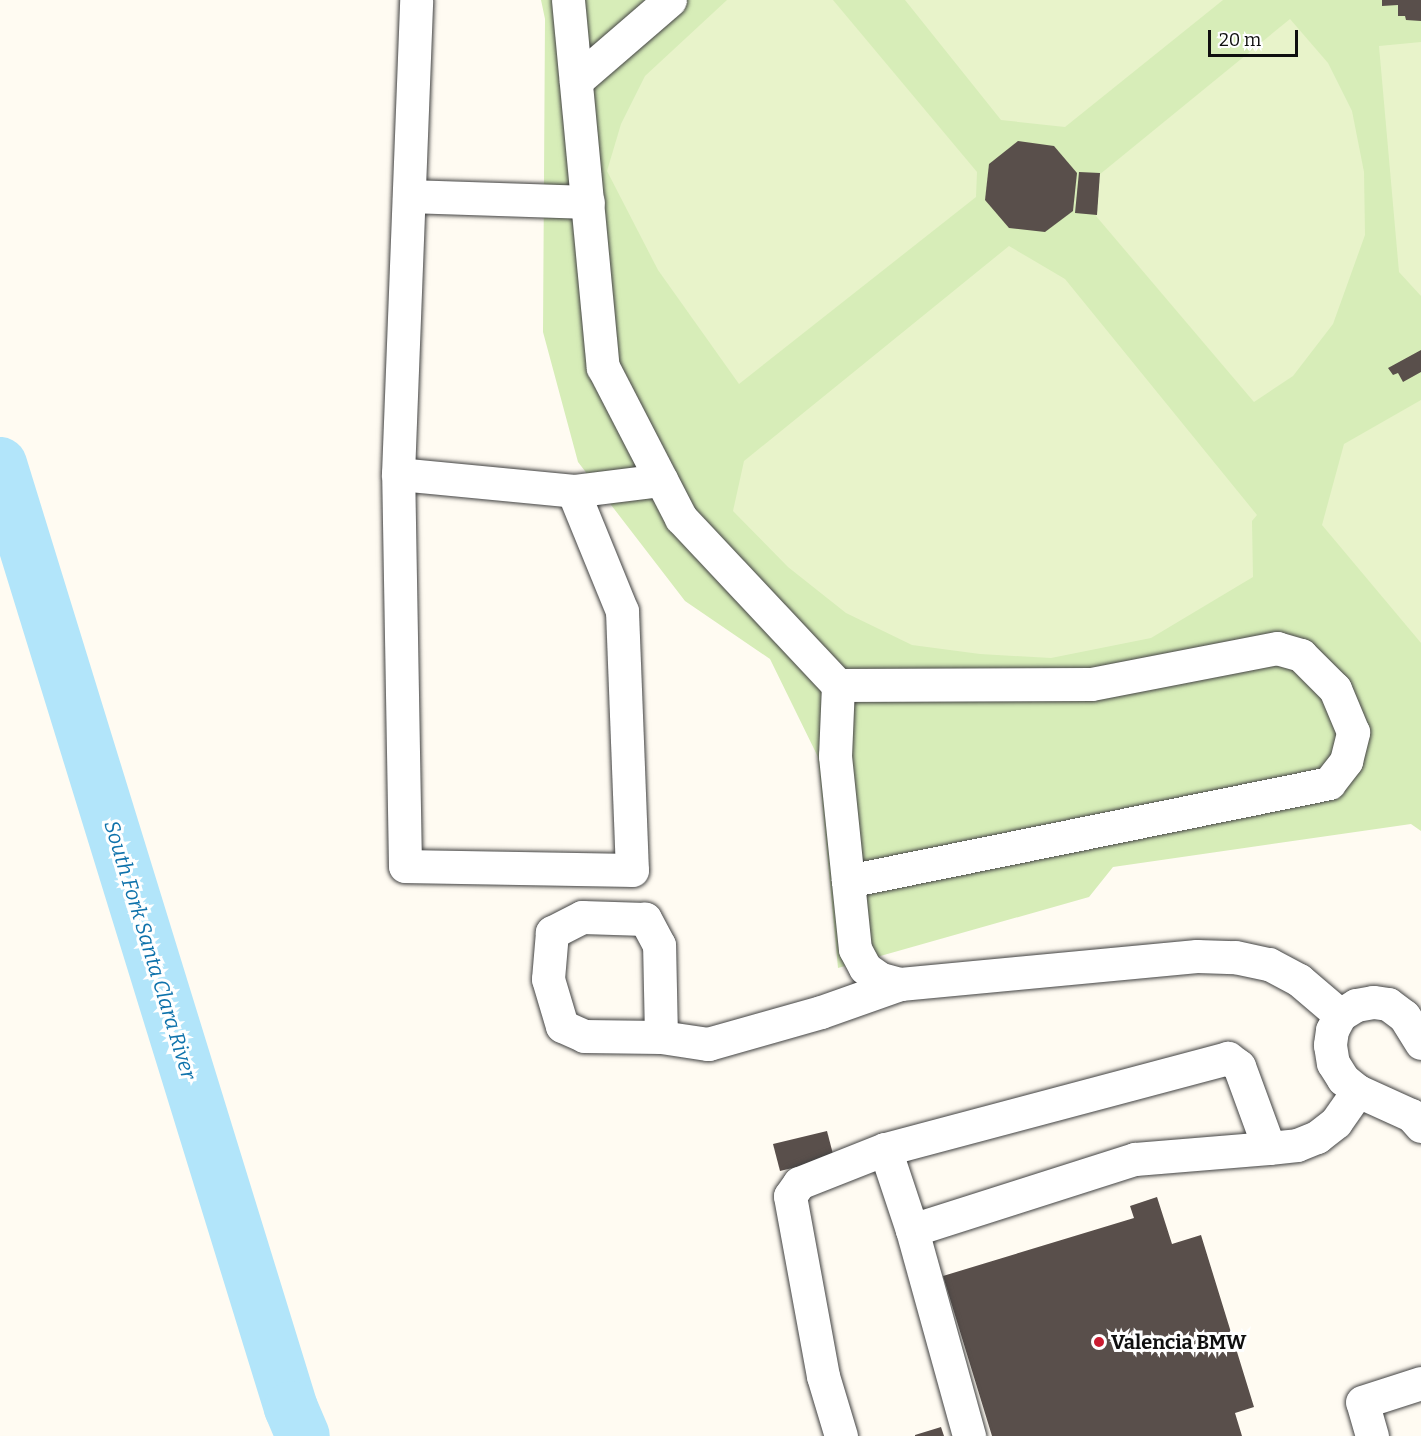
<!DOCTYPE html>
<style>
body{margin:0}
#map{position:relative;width:1421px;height:1436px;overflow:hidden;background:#fffbf2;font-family:Bitter,serif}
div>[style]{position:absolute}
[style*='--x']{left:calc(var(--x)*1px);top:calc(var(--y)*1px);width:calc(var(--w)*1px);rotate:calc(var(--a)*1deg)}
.green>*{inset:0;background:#d7edb8}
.pitch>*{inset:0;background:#e8f3ca}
.river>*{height:54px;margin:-27px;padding:0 27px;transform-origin:27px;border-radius:27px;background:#b2e5fa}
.building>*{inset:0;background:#594f4b}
.roads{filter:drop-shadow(0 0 2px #424242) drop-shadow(0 0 2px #424242)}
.minor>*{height:33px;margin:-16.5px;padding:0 16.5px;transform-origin:16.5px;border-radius:16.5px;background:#fff}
.dots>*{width:16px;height:16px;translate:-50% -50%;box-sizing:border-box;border:3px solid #fff;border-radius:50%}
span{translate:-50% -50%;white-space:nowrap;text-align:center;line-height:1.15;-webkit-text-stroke:6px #fff;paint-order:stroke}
.poi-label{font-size:20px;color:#0f0f0f;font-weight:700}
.left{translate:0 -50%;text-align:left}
.water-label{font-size:21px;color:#0e72ab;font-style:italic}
.scale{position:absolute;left:1208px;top:30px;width:90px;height:27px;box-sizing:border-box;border:3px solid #0f0f0f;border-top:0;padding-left:8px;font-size:18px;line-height:21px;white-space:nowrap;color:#0f0f0f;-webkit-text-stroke:4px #fff;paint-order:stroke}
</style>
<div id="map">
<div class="green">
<i style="clip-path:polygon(541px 0,1421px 0,1421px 831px,1411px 824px,1113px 867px,1089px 897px,838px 968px,818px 757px,770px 659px,685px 601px,578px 462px,543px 332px,545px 19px)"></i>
</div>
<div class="pitch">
<i style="clip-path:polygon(727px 0,833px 0,977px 172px,976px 197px,739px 384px,658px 270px,607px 171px,621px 124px,645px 76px)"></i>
<i style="clip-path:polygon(905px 0,1223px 0,1065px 127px,1001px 120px)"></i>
<i style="clip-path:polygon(1290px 19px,1328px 63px,1352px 111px,1364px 172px,1365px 235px,1333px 324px,1293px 376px,1254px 402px,1096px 216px,1099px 175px)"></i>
<i style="clip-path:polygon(1421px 42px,1421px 296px,1399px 272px,1379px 46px)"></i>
<i style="clip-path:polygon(1009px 246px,1065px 279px,1257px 515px,1252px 521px,1253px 577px,1151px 638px,1051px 658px,980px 654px,912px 645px,846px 613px,788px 567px,733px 511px,744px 461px)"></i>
<i style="clip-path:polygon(1421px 400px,1421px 643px,1322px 525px,1344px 444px)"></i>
</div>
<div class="river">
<i style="--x:0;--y:464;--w:988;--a:72.87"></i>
<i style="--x:291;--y:1408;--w:30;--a:67"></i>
</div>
<div class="building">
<i style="clip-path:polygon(1382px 0,1421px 0,1421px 21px,1406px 20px,1405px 16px,1398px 16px,1398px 5px,1382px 6px)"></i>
<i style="clip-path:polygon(1018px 141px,1054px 146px,1077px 173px,1073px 211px,1045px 232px,1009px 228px,985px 200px,989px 164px)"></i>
<i style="clip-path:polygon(1079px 172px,1100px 173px,1097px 215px,1075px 213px)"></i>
<i style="clip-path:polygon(1421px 350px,1421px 372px,1403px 382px,1398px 373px,1393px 375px,1388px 368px)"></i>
<i style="clip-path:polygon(827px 1131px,834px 1158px,780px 1171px,773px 1144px)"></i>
<i style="clip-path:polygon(1157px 1197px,1172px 1244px,1201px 1235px,1254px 1407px,1235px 1413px,1242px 1436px,992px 1436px,943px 1276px,1134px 1218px,1130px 1206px)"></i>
<i style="clip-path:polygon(941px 1427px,944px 1436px,915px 1436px,915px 1435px)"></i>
</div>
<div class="roads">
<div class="minor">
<i style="--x:568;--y:0;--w:369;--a:84.6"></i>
<i style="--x:603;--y:367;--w:170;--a:62.7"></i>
<i style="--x:681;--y:518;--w:229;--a:46.8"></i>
<i style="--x:576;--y:81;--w:124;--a:-40.8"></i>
<i style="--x:409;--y:196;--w:179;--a:1.9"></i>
<i style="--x:398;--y:474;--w:176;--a:5.5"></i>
<i style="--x:573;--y:491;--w:130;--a:67.8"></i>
<i style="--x:622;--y:611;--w:259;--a:87.8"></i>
<i style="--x:632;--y:870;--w:227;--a:-179"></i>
<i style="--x:405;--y:866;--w:392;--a:-91"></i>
<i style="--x:398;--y:474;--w:474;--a:-87.8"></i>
<i style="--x:573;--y:491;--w:89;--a:-7.1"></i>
<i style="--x:848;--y:881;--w:491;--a:-11.5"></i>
<i style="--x:1329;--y:783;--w:28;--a:-52"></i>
<i style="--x:1346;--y:761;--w:30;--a:-76"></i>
<i style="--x:1353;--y:732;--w:47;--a:-112.7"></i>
<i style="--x:1335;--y:689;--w:48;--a:-135"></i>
<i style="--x:1301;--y:655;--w:25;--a:-164"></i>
<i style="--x:1277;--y:648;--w:189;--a:169"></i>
<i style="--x:1091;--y:684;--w:253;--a:179.8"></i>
<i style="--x:838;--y:685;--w:71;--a:92.4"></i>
<i style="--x:835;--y:756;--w:194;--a:84.1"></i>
<i style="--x:855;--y:949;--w:21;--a:62"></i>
<i style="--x:865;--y:968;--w:19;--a:35"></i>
<i style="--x:881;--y:979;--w:20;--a:15"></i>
<i style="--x:900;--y:984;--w:298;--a:-5.4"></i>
<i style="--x:1197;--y:956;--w:38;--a:2"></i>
<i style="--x:1235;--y:957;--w:35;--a:12"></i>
<i style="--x:1269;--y:964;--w:34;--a:28"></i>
<i style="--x:1299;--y:980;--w:54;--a:40.5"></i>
<i style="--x:661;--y:1037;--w:92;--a:-91.2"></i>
<i style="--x:659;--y:945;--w:30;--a:-118"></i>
<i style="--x:645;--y:919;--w:63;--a:-178.2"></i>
<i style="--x:582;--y:917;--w:34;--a:153"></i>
<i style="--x:552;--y:932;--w:47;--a:94.9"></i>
<i style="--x:548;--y:979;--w:49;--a:73.4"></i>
<i style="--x:562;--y:1026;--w:24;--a:24"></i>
<i style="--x:584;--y:1036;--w:77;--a:0.7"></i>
<i style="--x:661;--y:1037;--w:48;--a:8.5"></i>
<i style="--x:708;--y:1044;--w:117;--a:-15.8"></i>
<i style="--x:821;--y:1012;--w:84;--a:-19.5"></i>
<i style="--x:1421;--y:1043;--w:32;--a:-122"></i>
<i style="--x:1404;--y:1016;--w:20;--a:-143"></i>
<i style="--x:1388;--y:1004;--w:15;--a:-172"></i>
<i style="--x:1373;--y:1002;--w:17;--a:170"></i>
<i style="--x:1356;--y:1005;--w:19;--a:148"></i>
<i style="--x:1340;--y:1015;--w:17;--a:118"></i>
<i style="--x:1332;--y:1030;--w:15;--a:98"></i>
<i style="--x:1330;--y:1045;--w:18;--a:81"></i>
<i style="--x:1333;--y:1063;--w:19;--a:58"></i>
<i style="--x:1343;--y:1079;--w:19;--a:39"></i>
<i style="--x:1358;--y:1091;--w:58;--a:24.4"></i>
<i style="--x:1411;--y:1115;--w:15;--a:48"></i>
<i style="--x:1269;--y:1148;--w:87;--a:-110.1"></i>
<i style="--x:1239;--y:1066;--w:14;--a:-144"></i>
<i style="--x:1228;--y:1058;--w:355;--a:165.1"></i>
<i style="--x:885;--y:1149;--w:85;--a:71.6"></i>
<i style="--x:912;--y:1230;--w:234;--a:-17.7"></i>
<i style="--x:1135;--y:1159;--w:134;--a:-4.7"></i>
<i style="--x:1269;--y:1148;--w:28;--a:-6"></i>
<i style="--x:1297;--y:1145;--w:22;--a:-22"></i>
<i style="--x:1317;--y:1137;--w:24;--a:-38"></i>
<i style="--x:1336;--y:1122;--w:38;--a:-55"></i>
<i style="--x:912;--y:1230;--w:214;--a:74.5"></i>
<i style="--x:841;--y:1436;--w:63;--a:-106.7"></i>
<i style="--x:823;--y:1376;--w:183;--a:-100.4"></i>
<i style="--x:790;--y:1196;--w:16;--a:-55"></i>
<i style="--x:799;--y:1183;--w:92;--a:-21.6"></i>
<i style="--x:1372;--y:1436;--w:35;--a:-106"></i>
<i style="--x:1362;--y:1402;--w:62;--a:-17.9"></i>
</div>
</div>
<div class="dots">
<i style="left:1099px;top:1342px;background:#ca1c31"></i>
</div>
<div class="poi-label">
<span class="left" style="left:1111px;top:1342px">Valencia BMW</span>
</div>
<div class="water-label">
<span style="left:150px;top:950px;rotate:73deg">South Fork Santa Clara River</span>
</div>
<div class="scale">20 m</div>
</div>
